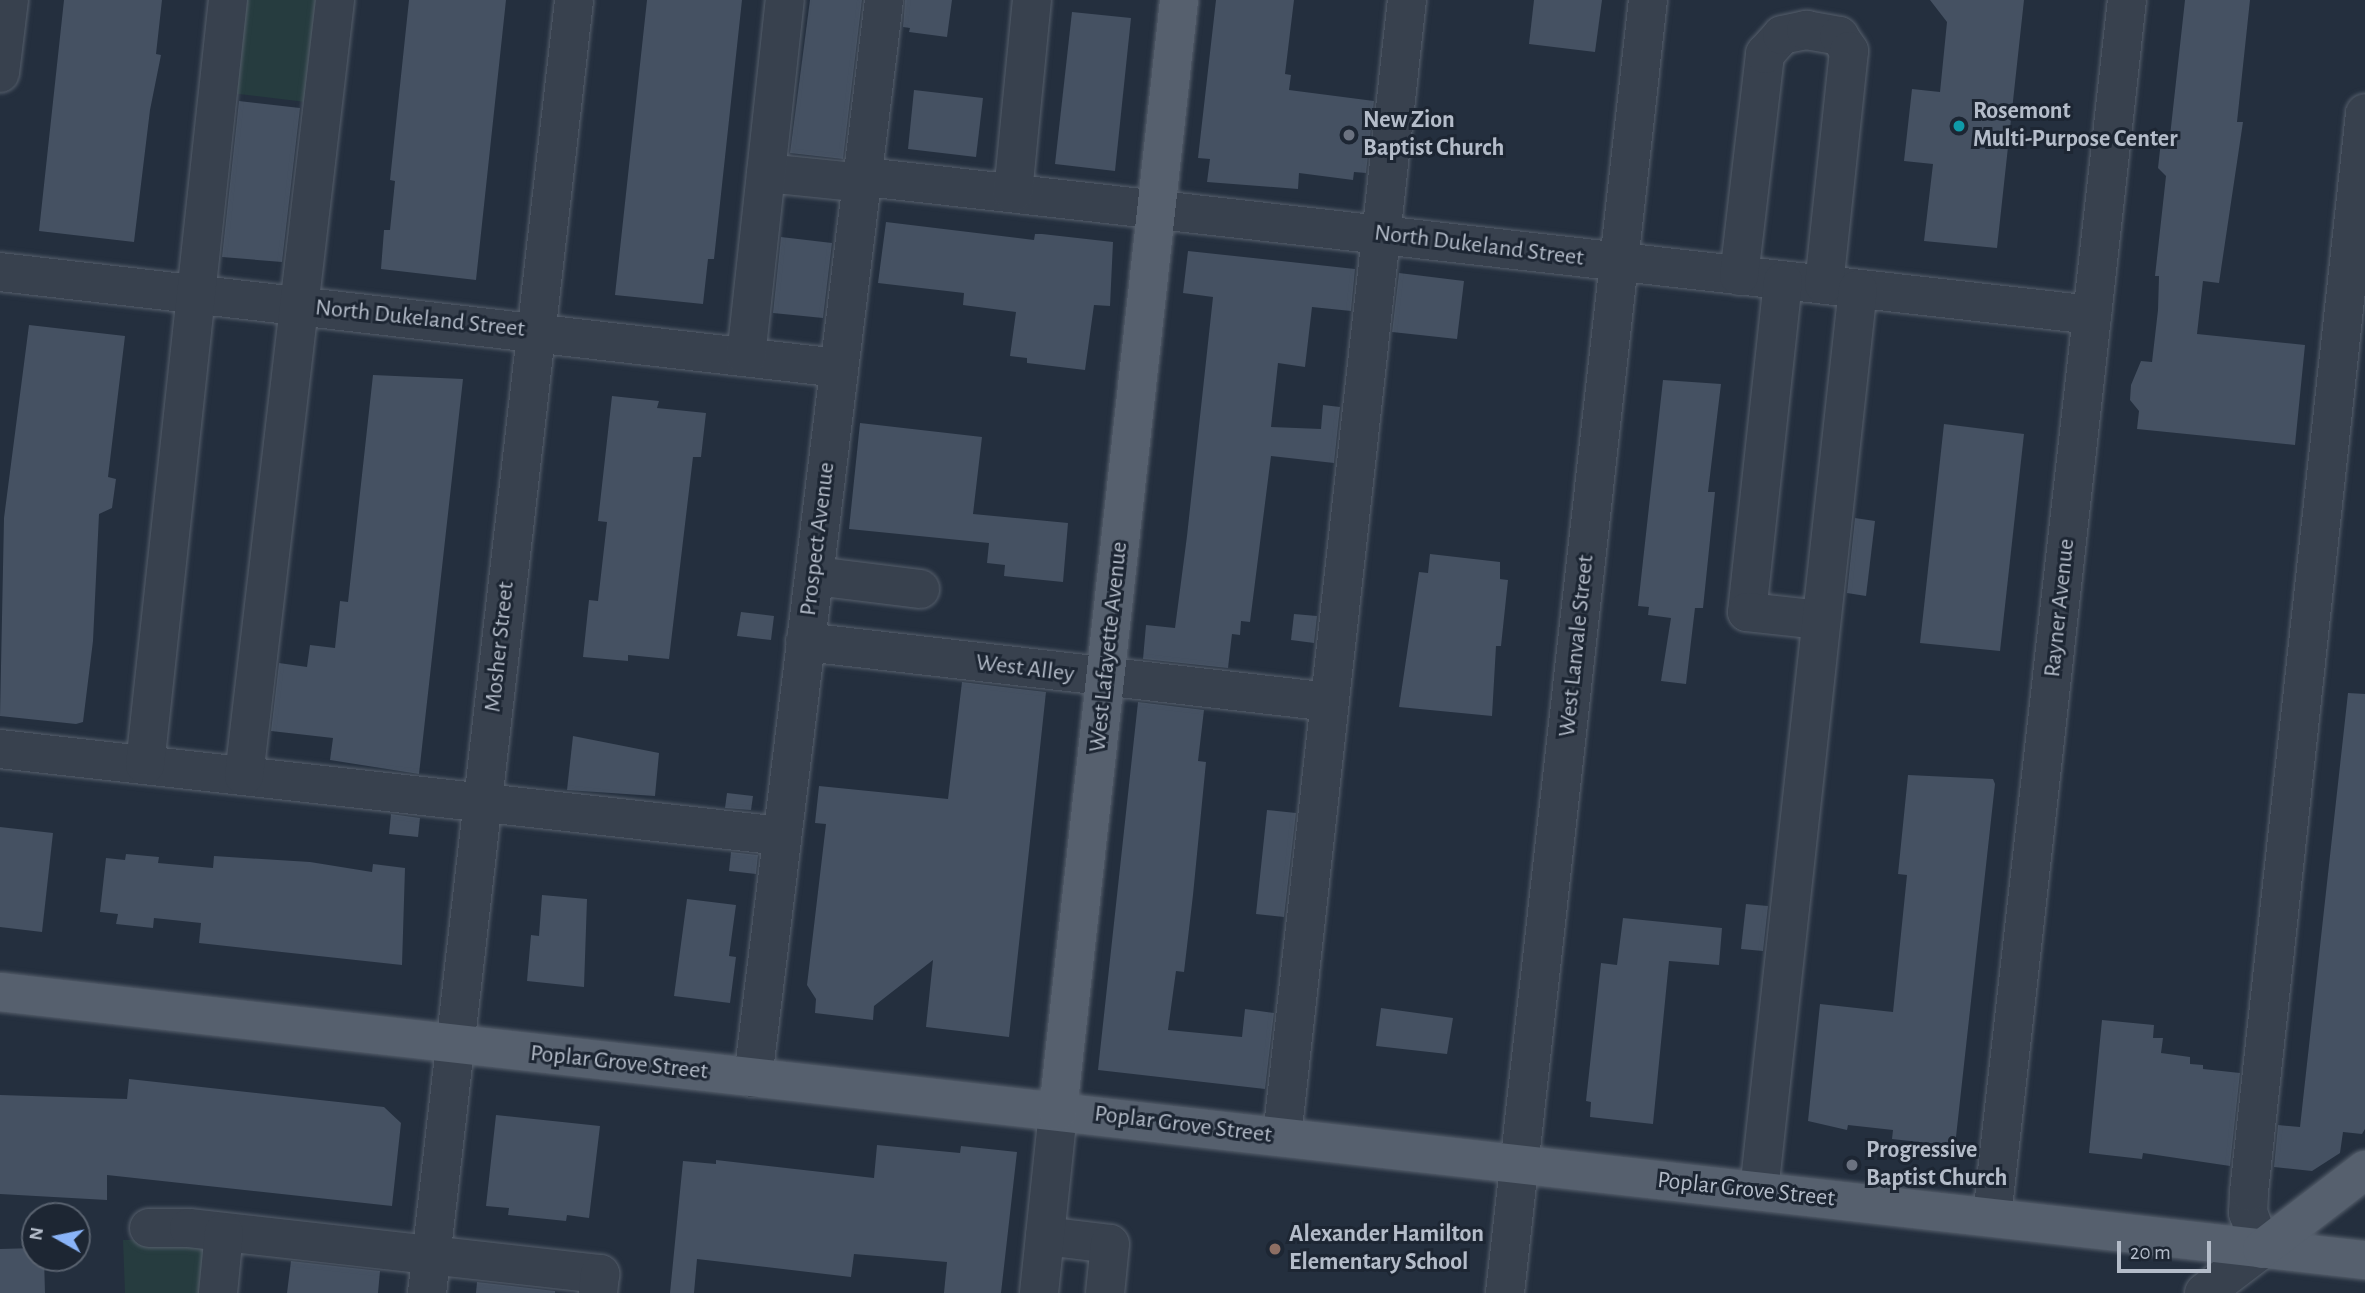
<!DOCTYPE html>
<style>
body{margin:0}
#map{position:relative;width:2365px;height:1293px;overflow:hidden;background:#242f3e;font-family:"Alegreya Sans",sans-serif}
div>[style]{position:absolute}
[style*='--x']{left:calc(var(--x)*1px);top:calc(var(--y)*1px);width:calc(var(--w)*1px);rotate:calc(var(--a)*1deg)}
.green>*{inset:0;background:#263c3f}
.building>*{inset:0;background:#455162}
.roads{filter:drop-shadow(0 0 2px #565f6c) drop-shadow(0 0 2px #565f6c)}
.minor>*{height:38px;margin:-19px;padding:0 19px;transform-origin:19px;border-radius:19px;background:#38414e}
.major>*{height:38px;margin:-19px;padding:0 19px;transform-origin:19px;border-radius:19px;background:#56606e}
.dots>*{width:19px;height:19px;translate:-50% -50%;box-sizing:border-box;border:4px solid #1d2633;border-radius:50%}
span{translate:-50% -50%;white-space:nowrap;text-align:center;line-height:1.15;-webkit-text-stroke:6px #1d2633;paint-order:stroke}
.poi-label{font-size:24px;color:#b4bcc9;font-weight:700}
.left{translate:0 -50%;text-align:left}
.street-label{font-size:24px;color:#b4bcc9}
.north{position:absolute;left:21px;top:1202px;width:70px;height:70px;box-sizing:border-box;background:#1d2633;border:2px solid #59626f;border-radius:50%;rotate:279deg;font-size:19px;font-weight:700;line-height:28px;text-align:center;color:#b4bcc9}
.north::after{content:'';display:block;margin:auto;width:24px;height:32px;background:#8ab4f8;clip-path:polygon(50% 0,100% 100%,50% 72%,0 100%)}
.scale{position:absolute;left:2117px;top:1241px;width:94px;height:32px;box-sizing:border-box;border:4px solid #b4bcc9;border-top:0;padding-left:9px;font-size:21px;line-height:24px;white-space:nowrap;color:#b4bcc9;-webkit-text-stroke:5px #1d2633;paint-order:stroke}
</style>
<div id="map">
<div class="green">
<i style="clip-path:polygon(239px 0,326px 0,314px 103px,230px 93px)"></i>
<i style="clip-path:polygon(218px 1237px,212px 1293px,125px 1293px,123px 1240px)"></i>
</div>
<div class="building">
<i style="clip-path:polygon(64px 0,162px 0,156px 54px,161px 55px,150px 110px,134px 242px,39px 231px)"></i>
<i style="clip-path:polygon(409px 0,506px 0,476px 280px,381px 269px,384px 230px,390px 230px,395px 181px,390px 180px)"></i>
<i style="clip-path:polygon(647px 0,742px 0,714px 259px,708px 259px,703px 304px,615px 295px)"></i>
<i style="clip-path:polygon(810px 0,862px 0,843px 159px,790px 153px)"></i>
<i style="clip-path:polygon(905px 0,952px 0,947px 37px,909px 32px,910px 28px,903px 27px)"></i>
<i style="clip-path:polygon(1216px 0,1294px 0,1285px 74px,1291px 75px,1289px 90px,1374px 101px,1366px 173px,1354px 172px,1353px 180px,1299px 173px,1298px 189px,1207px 182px,1210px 159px,1198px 158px)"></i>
<i style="clip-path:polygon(1534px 0,1602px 0,1595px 52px,1529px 44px)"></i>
<i style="clip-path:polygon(1930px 0,2024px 0,1997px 248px,1924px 241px,1933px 164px,1904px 161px,1912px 89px,1940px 92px,1947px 22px)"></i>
<i style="clip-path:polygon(2185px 0,2250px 0,2237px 122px,2243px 122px,2219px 283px,2203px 281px,2197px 334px,2305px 345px,2295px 445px,2137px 429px,2139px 411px,2130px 400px,2131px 385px,2141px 361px,2152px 362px,2158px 310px,2159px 276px,2155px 276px,2166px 176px,2158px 168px,2161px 141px,2170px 136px)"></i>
<i style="clip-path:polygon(1072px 12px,1131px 18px,1115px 171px,1055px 164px)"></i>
<i style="clip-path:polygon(914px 90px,983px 98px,976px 157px,908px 149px)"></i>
<i style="clip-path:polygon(239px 101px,300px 108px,282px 262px,222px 257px)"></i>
<i style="clip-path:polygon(886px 222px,1034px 240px,1035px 234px,1042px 234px,1113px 242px,1110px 306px,1094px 305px,1085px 370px,1027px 363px,1027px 358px,1010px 356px,1016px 312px,963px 305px,964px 293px,878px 283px)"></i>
<i style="clip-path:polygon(781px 237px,832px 243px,823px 318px,773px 313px)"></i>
<i style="clip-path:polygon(1188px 251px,1355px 269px,1351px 311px,1312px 307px,1305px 367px,1278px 363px,1271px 427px,1321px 429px,1323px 405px,1340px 407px,1334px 463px,1271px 456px,1250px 622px,1241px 621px,1240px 635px,1232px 634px,1228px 668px,1143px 659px,1146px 625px,1175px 628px,1187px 536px,1213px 297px,1183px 293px)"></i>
<i style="clip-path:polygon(1399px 273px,1464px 281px,1457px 339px,1392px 332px)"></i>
<i style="clip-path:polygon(29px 325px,125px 336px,108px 477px,116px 479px,112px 508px,99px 514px,93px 641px,83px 722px,76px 724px,0 716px,4px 518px)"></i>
<i style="clip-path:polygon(373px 375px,463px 379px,419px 774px,330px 760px,333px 738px,271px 731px,279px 663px,307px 667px,310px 645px,335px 648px,340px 601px,348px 602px)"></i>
<i style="clip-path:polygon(1663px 380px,1721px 384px,1708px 492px,1715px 492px,1703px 608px,1695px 608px,1686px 684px,1661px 681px,1671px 618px,1648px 615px,1649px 607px,1638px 606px)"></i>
<i style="clip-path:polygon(612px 396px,659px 401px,657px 408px,706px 413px,701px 457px,693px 457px,669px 659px,628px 655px,628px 661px,583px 657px,589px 600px,598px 601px,607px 522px,598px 521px)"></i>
<i style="clip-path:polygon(860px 423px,982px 437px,973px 514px,1068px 523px,1063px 582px,1004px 576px,1005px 565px,987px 563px,989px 543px,849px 529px)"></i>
<i style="clip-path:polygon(1944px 424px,2024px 434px,2000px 651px,1920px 643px)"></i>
<i style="clip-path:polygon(1855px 518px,1875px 521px,1866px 596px,1847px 593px)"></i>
<i style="clip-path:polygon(1430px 554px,1500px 562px,1500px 579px,1508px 580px,1501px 646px,1496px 646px,1492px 716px,1399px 707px,1419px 572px,1428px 573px)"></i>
<i style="clip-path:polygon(741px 612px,774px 616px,771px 640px,737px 636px)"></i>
<i style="clip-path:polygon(1294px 614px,1317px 616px,1314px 643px,1291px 640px)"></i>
<i style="clip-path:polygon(962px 682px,1046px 692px,1009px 1037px,926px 1027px,933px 960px,874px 1006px,873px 1020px,815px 1013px,816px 999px,807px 985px,826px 824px,815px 823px,819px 786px,948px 799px)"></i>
<i style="clip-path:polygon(2348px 693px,2365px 694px,2365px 1129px,2362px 1134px,2343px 1132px,2340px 1153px,2312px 1171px,2274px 1167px,2278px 1125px,2300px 1127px)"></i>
<i style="clip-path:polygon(1138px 702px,1204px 710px,1198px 761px,1206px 762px,1193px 895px,1184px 972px,1176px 971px,1168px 1030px,1242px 1037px,1245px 1009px,1274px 1013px,1265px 1089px,1098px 1070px)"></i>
<i style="clip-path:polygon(573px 736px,659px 753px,655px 796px,567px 790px)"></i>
<i style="clip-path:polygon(1908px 775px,1993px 779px,1995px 784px,1955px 1146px,1892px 1139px,1893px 1130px,1848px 1125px,1847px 1130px,1808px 1121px,1820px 1004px,1893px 1012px,1907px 875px,1898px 874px)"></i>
<i style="clip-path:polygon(727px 793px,753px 796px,751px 810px,725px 808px)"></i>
<i style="clip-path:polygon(1267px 810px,1296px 813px,1284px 917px,1256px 914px)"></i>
<i style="clip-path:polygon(391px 814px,420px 818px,418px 837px,389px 834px)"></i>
<i style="clip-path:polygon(0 827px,53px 833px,42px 932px,0 927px)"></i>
<i style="clip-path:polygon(731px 852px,758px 855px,756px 874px,729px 871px)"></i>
<i style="clip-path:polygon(126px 854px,159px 857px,158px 863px,213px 868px,214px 856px,310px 862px,372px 872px,373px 864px,405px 868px,402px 965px,199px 943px,201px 923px,154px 918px,153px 928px,116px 924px,118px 914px,100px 912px,106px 858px,125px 860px)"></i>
<i style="clip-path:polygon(542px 895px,587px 899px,584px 987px,527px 981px,531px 935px,539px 936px)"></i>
<i style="clip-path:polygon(687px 899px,736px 905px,729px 956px,736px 957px,730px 1003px,674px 996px)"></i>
<i style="clip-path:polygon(1746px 904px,1768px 906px,1763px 951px,1741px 949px)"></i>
<i style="clip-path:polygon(1623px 918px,1722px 928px,1719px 965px,1669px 961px,1653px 1124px,1590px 1117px,1591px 1102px,1586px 1101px,1601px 963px,1617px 965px)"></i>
<i style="clip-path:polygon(1381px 1008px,1453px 1018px,1447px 1054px,1376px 1046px)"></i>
<i style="clip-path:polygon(2102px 1020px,2154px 1025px,2153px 1038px,2163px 1038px,2161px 1053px,2190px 1057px,2190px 1064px,2203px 1065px,2203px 1069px,2240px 1073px,2230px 1166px,2143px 1153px,2142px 1159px,2089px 1153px)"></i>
<i style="clip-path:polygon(129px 1079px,384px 1107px,401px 1123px,392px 1206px,107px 1175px,107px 1200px,0 1194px,0 1095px,127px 1099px)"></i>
<i style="clip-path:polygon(496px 1115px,600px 1126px,589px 1218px,567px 1215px,566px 1221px,508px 1215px,509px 1208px,486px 1206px)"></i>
<i style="clip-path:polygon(877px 1145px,960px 1153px,961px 1146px,1017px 1152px,1001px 1293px,944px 1293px,947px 1262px,854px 1254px,851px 1277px,697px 1259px,694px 1293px,670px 1293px,683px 1161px,716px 1164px,716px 1160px,874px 1178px)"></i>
<i style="clip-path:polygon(35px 1248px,35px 1258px,44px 1258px,45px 1293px,0 1293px,0 1249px)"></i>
<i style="clip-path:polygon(291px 1261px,380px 1271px,378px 1293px,287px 1293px)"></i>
<i style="clip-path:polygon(477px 1282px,555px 1291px,555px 1293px,476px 1293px)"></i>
</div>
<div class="roads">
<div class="minor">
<i style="--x:0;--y:73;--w:74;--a:-83"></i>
<i style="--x:766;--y:173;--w:100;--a:5.8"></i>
<i style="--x:866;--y:177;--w:1234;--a:6.42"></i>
<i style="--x:1013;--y:193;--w:194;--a:-84.4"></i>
<i style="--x:0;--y:272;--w:844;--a:6.53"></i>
<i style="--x:1739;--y:276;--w:224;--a:-83.3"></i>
<i style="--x:1765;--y:54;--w:25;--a:-48"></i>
<i style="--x:1782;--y:35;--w:25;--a:-12"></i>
<i style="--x:1806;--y:30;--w:34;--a:10"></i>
<i style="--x:1839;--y:36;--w:18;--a:56"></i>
<i style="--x:1849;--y:51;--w:235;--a:96.1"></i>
<i style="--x:1783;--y:281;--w:333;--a:96.2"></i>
<i style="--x:1747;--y:612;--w:74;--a:6.2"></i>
<i style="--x:746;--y:357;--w:359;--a:-83.8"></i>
<i style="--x:815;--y:576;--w:106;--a:7.1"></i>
<i style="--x:805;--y:642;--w:528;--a:6.52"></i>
<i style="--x:0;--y:749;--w:787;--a:6.35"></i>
<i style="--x:145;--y:765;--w:769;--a:-83.81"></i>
<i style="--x:244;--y:776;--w:781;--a:-83.31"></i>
<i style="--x:753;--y:1078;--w:1086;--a:-83.07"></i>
<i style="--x:1282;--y:1137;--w:1144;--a:-83.73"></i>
<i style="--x:1759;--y:1191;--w:907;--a:-83.74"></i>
<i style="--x:1992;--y:1217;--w:1224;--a:-83.67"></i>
<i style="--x:149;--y:1228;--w:40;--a:0"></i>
<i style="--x:189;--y:1228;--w:414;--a:6.4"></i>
<i style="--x:600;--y:1274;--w:19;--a:96"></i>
<i style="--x:1045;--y:1236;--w:65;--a:7"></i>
<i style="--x:1110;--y:1244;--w:49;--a:95.8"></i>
<i style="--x:218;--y:1293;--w:61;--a:-84.4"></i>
<i style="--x:427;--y:1293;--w:1301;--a:-83.51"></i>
<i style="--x:1039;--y:1293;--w:183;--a:-84"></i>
<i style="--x:1505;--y:1293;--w:1301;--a:-83.69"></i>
<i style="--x:2204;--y:1293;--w:73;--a:-37.2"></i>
<i style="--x:2262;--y:1249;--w:39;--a:-111"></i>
<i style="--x:2248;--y:1213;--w:21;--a:-87"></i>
<i style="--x:2249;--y:1192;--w:1085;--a:-83.86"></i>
</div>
<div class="major">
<i style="--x:0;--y:992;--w:2380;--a:6.47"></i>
<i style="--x:1058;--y:1111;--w:1118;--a:-83.78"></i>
<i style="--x:2262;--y:1249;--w:130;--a:-37.5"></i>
</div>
</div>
<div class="dots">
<i style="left:1959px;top:126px;background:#0f9aa8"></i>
<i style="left:1349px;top:135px;background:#6b7280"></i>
<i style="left:1852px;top:1165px;background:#6b7280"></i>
<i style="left:1275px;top:1249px;background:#8d6e63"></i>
</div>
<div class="poi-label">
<span class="left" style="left:1973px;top:126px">Rosemont<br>Multi-Purpose Center</span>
<span class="left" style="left:1363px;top:135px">New Zion<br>Baptist Church</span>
<span class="left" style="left:1866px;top:1165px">Progressive<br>Baptist Church</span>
<span class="left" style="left:1289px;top:1249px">Alexander Hamilton<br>Elementary School</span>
</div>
<div class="street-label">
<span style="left:1479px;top:246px;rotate:7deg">North Dukeland Street</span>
<span style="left:420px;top:319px;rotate:6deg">North Dukeland Street</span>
<span style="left:818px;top:539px;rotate:-83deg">Prospect Avenue</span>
<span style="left:2060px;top:608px;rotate:-84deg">Rayner Avenue</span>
<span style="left:1577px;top:646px;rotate:-84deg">West Lanvale Street</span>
<span style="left:500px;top:647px;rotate:-84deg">Mosher Street</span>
<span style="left:1109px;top:647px;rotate:-84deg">West Lafayette Avenue</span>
<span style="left:1025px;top:669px;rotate:7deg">West Alley</span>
<span style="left:619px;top:1063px;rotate:6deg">Poplar Grove Street</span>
<span style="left:1183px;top:1125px;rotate:7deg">Poplar Grove Street</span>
<span style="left:1746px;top:1190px;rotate:6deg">Poplar Grove Street</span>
</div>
<div class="north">N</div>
<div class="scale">20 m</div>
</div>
